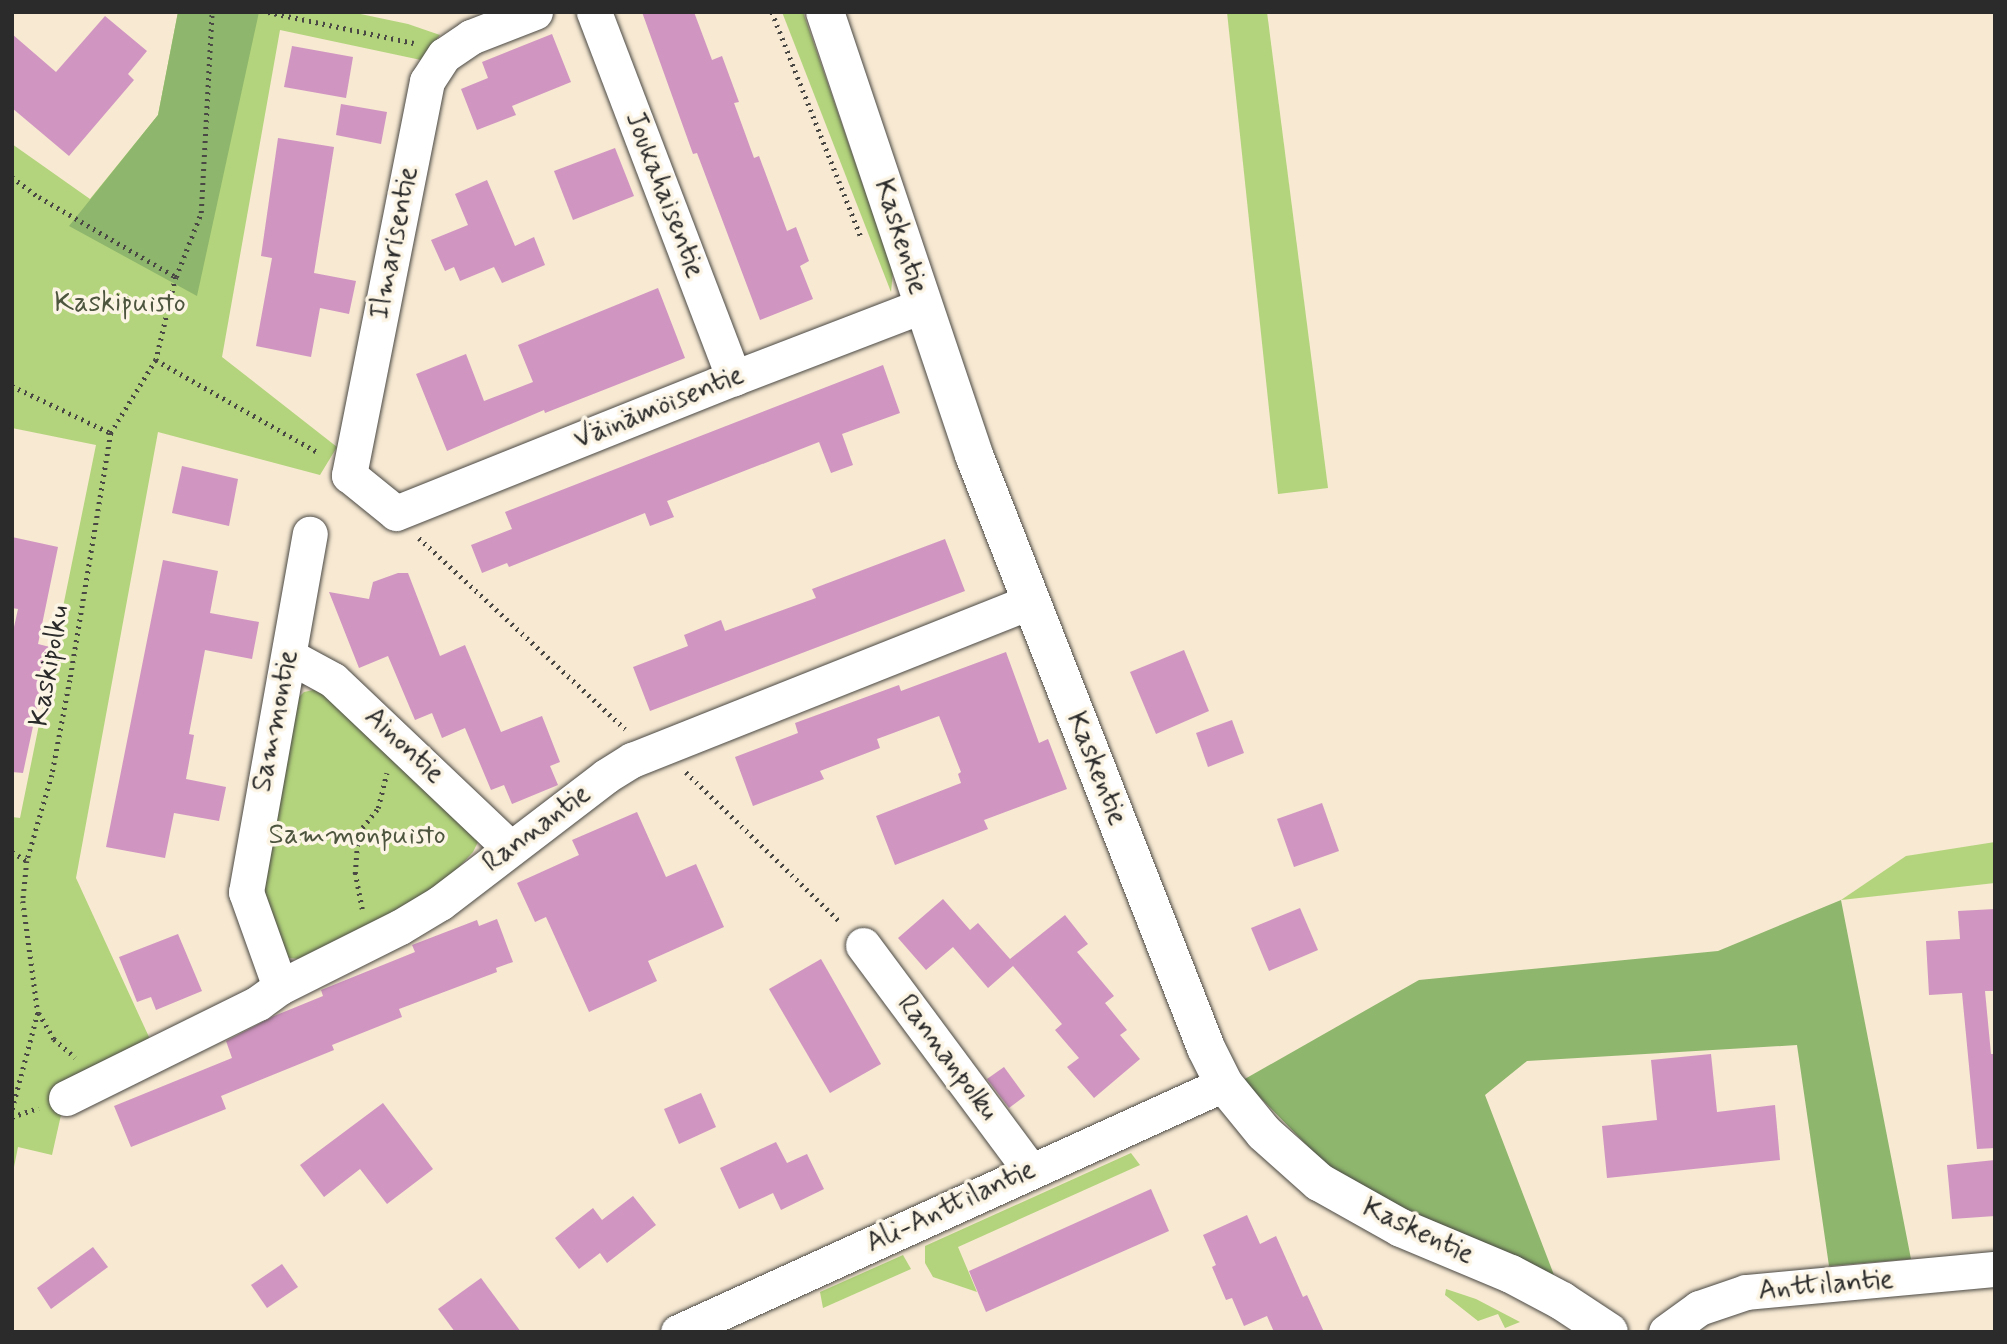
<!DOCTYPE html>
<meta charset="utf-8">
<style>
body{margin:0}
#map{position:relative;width:2007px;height:1344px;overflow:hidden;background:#f7e9d2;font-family:Mynerve,sans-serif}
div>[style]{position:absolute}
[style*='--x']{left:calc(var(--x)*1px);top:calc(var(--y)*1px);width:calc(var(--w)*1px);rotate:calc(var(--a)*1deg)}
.green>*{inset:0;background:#b3d47c}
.forest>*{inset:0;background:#8eb66c}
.building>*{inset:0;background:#d095c1}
.path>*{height:4.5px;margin-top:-2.25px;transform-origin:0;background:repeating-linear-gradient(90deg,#4a4844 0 2px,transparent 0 7px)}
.roads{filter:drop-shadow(0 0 2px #4a4844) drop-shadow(0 0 2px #4a4844)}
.minor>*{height:35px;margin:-17.5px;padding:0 17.5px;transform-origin:17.5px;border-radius:17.5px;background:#fff}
.tertiary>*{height:38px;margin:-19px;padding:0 19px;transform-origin:19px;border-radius:19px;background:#fff}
span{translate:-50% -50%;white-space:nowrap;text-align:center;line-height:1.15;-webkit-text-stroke:7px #fcf5e5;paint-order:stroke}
.street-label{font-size:28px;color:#2b2b2b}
.park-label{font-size:28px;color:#4d553f}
.frame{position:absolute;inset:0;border:14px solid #2b2b2b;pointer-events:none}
</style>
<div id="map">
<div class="green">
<i style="clip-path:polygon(178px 12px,351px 12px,408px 24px,440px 35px,421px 60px,280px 30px,222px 357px,337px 447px,320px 475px,158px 432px,76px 878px,160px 1061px,142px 1077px,61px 1115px,52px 1155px,18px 1147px,12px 1177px,12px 817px,20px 818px,96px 445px,12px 428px,12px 144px,90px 199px,158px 115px)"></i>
<i style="clip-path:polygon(782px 12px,803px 12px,893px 272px,891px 292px)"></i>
<i style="clip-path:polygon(1227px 12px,1267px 12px,1328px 488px,1278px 494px)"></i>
<i style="clip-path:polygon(318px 689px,480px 838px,473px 852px,449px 878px,414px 903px,300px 959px,289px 958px,283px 953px,261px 885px,294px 702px,304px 692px)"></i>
<i style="clip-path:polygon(1995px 842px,1995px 883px,1841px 900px,1906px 856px)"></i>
<i style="clip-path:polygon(1131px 1153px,1140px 1165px,958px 1247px,977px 1292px,933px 1277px,925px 1263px,925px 1246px)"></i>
<i style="clip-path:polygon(903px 1255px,911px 1269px,823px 1308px,820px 1292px)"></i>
<i style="clip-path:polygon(1446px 1289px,1476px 1299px,1520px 1322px,1505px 1328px,1498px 1314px,1478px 1321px,1445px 1295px)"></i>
</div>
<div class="forest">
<i style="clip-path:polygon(178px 12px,259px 12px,197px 296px,69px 226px,158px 115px)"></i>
<i style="clip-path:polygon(1841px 900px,1911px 1259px,1829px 1266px,1797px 1045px,1527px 1061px,1485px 1095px,1554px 1275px,1341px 1180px,1243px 1080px,1419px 980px,1718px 951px)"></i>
</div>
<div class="building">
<i style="clip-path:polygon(642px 12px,694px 12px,712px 60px,722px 56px,739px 102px,734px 103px,754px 158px,759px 156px,787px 231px,796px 227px,809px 261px,800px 266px,813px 299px,760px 320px,697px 153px,693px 154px)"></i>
<i style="clip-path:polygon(105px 16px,147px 51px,128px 74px,134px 80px,69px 156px,12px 108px,12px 34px,56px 72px)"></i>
<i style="clip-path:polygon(552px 34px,571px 82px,512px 106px,516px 115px,477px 130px,461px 89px,488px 78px,482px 62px)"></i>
<i style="clip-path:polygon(292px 46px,353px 57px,346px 98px,284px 87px)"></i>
<i style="clip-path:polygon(341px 104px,387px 112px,381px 144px,336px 135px)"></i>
<i style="clip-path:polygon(278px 138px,334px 147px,314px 273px,356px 281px,349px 314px,320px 308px,311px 357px,256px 346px,272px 258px,261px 256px)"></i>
<i style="clip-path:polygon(615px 148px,634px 196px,573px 220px,554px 171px)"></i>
<i style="clip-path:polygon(487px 180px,515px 246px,534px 237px,545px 265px,502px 283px,494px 267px,460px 281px,454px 267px,445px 271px,431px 240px,468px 225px,455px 194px)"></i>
<i style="clip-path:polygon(658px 288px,685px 358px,545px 413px,544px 410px,447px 451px,416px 374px,466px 354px,484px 401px,533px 382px,518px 345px)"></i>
<i style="clip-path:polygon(883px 365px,900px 413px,842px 434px,853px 465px,831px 473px,819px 442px,667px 501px,674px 517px,650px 526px,645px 513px,509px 567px,507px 563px,482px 573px,471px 545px,512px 529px,505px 512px)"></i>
<i style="clip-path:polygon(182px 466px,238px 479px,229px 526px,172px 513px)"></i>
<i style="clip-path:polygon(12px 537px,58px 547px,38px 644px,50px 647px,23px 773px,12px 772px,12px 636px,18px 609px,12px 608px)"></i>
<i style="clip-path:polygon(945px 539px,965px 591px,650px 711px,633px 667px,688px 646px,684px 635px,721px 620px,725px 631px,816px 598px,812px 589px)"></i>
<i style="clip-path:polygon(163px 560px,218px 571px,210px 613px,259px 622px,252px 659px,205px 650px,189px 734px,194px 735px,186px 779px,226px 787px,219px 821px,174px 813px,165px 858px,106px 847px)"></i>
<i style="clip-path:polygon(398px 573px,408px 573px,440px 656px,465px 645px,501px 732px,542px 716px,560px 762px,550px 766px,558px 785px,512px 804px,504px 785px,491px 790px,465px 728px,442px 738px,432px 713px,415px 720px,388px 656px,359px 668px,329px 592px,369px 599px,373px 582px)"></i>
<i style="clip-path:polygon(1184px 650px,1209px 711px,1156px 734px,1130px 672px)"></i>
<i style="clip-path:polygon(1006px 652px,1039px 743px,1048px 739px,1067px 789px,984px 820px,988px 829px,895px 865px,876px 816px,961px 783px,958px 774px,961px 772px,939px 716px,877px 739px,880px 748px,820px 771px,824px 779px,753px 806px,735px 757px,798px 733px,795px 723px,899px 685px,901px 691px)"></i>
<i style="clip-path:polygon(1232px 720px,1244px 753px,1208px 767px,1196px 733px)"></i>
<i style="clip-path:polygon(1322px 803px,1339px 851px,1294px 867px,1277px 819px)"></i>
<i style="clip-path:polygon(637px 812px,666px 877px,696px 864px,724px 927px,648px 961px,657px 981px,589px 1012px,546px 917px,535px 922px,517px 883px,579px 855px,572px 840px)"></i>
<i style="clip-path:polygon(943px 899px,970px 930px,978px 923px,1010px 959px,1065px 915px,1088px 944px,1077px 952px,1114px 996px,1105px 1003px,1127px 1030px,1120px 1035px,1140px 1059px,1094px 1098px,1067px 1067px,1079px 1058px,1055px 1030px,1062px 1024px,1013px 966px,988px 988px,953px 947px,926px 970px,898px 938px)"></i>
<i style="clip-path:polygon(1300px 908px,1318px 950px,1269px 971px,1251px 928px)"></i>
<i style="clip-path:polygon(1995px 909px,1995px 991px,1985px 991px,1991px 1054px,1995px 1054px,1995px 1148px,1977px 1149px,1962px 993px,1929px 995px,1926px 941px,1960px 939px,1958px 911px)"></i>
<i style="clip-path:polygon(497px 919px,513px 962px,496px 968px,497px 972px,399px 1009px,402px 1017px,332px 1045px,334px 1050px,221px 1096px,226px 1109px,131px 1147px,114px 1106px,232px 1058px,226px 1041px,274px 1016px,323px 996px,321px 990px,415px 952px,412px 945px,477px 920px,479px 926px)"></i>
<i style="clip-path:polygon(178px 934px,202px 991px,156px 1010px,151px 997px,137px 1002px,119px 957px)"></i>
<i style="clip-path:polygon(821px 959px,881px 1064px,830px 1093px,769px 989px)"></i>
<i style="clip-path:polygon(1711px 1054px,1717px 1112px,1775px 1105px,1780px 1160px,1607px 1178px,1602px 1126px,1657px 1120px,1651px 1060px)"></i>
<i style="clip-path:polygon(1004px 1067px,1025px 1096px,1009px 1108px,987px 1079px)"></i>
<i style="clip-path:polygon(701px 1093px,716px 1127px,679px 1144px,664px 1109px)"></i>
<i style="clip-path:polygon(383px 1103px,433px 1169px,387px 1204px,360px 1169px,324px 1197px,300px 1165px)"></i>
<i style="clip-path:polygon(776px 1142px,787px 1163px,807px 1154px,824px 1189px,781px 1210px,773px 1193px,739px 1209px,720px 1168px)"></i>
<i style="clip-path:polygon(1995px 1160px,1995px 1216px,1952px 1219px,1947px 1165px)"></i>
<i style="clip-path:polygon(1151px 1189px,1169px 1231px,986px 1312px,969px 1271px)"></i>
<i style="clip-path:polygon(633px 1196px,656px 1225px,607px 1263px,600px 1253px,579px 1269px,555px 1238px,593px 1208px,602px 1220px)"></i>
<i style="clip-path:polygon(1247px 1215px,1260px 1244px,1276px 1236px,1303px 1297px,1307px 1295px,1324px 1332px,1274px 1332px,1267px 1316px,1244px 1326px,1232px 1298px,1226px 1300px,1212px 1267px,1216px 1265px,1203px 1235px)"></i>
<i style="clip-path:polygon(93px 1247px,108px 1267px,51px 1309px,37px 1288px)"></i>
<i style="clip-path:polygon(282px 1264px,298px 1287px,267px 1308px,251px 1285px)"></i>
<i style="clip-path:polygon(481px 1278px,521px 1332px,455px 1332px,438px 1309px)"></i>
</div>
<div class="path">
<i style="--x:268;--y:12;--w:149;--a:12"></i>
<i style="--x:772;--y:12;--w:244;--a:68.4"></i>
<i style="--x:12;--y:177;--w:34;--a:37"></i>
<i style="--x:39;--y:197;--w:159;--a:30.3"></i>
<i style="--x:176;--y:277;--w:85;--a:103.5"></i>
<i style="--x:156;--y:360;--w:86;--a:121.7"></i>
<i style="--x:111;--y:433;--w:250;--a:99.4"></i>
<i style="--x:70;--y:680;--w:97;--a:100.7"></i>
<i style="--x:52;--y:775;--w:90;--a:106.2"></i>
<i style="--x:27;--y:861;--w:40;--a:95.7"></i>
<i style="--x:23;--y:901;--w:113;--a:82.4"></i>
<i style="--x:38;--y:1013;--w:101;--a:104.9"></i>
<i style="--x:176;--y:277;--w:69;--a:-68.7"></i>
<i style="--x:201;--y:213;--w:201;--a:-86.9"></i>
<i style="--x:156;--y:360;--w:188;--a:29.7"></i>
<i style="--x:12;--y:386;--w:110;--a:25.4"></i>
<i style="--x:419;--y:538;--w:281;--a:42.8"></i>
<i style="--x:686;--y:772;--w:215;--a:44.2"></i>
<i style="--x:12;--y:852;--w:17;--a:31"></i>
<i style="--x:362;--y:909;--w:36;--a:-101"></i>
<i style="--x:355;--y:874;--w:41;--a:-85.8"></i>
<i style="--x:358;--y:833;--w:32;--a:-51"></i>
<i style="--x:378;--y:808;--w:36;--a:-76"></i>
<i style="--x:39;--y:1013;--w:30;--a:60"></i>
<i style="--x:54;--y:1039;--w:28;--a:41"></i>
<i style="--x:12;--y:1117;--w:28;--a:-19"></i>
</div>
<div class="roads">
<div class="minor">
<i style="--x:535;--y:12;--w:69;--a:158.7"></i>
<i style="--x:471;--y:37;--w:32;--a:146"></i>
<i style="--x:444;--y:55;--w:31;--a:123"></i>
<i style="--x:427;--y:81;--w:402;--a:101.2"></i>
<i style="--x:349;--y:475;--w:60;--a:39"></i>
<i style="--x:396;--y:513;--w:364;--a:-21.8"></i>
<i style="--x:734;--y:378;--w:201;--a:-21"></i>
<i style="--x:594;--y:12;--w:392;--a:69.1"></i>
<i style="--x:289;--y:656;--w:50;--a:28.6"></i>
<i style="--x:333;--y:680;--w:244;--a:43.5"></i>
<i style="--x:863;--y:945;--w:280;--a:53.4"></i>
<i style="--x:280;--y:987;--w:101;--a:-109.7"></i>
<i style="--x:246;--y:892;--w:364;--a:-79.9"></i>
<i style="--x:66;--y:1098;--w:214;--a:-26.3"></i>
<i style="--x:258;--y:1003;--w:27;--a:-36"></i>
<i style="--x:280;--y:987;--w:134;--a:-26.6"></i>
<i style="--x:400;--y:927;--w:47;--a:-31"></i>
<i style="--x:440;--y:903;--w:209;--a:-37.4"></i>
<i style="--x:606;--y:776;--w:31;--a:-32"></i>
<i style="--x:632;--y:760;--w:427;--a:-21.7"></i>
<i style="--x:678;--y:1332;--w:600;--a:-24.43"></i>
<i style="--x:1666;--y:1332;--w:41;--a:-36"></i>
<i style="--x:1699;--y:1308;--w:50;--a:-18.8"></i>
<i style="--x:1746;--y:1292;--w:250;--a:-5.3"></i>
</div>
<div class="tertiary">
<i style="--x:825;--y:12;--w:467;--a:71.4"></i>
<i style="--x:974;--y:455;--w:637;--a:68.63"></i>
<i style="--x:1206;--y:1048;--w:40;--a:63.4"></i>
<i style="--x:1224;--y:1084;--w:63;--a:50.8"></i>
<i style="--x:1264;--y:1133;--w:74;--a:41.7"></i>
<i style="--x:1319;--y:1182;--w:94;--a:29.3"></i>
<i style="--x:1401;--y:1228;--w:119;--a:22.7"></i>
<i style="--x:1511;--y:1274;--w:58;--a:27.9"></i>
<i style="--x:1562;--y:1301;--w:56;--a:33.4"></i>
</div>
</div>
<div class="street-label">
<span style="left:664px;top:195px;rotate:69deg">Joukahaisentie</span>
<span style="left:900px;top:237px;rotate:72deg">Kaskentie</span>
<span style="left:395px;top:243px;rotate:-79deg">Ilmarisentie</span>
<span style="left:659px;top:408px;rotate:-22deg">Väinämöisentie</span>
<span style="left:50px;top:666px;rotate:-80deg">Kaskipolku</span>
<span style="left:276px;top:721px;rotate:-79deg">Sammontie</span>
<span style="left:404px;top:746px;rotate:43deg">Ainontie</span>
<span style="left:1096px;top:769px;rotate:68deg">Kaskentie</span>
<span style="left:537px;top:829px;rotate:-37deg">Rannantie</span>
<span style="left:947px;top:1058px;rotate:53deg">Rannanpolku</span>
<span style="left:951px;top:1207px;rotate:-25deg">Ali-Anttilantie</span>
<span style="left:1418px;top:1232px;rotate:25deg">Kaskentie</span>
<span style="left:1826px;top:1286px;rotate:-5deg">Anttilantie</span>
</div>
<div class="park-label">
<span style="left:120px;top:304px">Kaskipuisto</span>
<span style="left:357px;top:836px">Sammonpuisto</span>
</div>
<div class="frame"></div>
</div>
